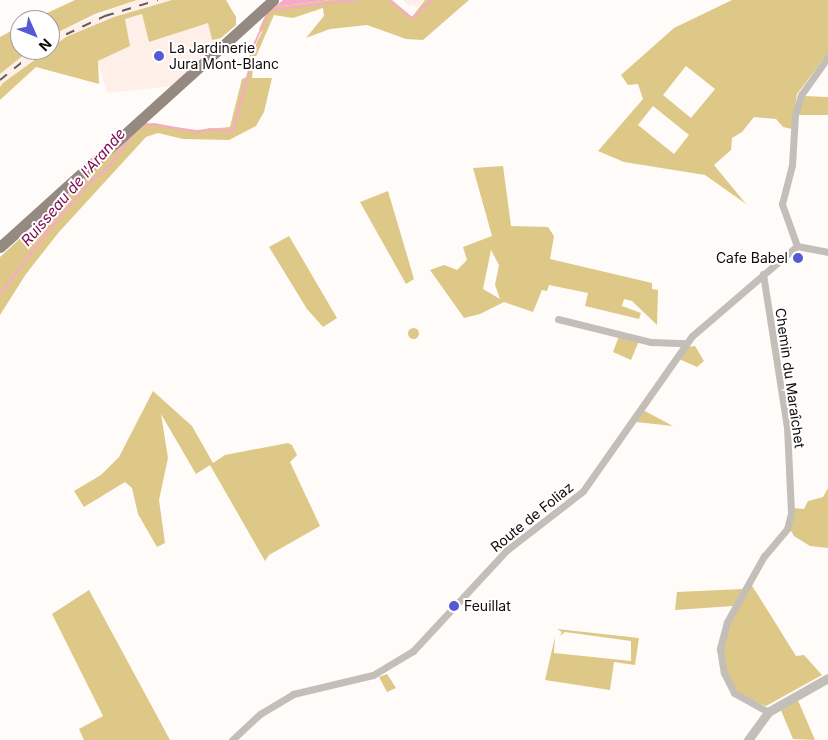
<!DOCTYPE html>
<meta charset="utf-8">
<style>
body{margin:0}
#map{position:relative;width:828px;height:740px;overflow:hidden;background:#fefbf9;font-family:Inter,sans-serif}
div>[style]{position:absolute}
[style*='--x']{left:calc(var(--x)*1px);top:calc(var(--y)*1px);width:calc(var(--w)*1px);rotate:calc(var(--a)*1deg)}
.built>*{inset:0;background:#feefe9}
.green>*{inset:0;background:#dec887}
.round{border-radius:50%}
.water>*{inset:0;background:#f8a9cb}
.stream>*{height:2px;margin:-1px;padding:0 1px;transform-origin:1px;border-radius:1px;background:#f8a9cb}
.minor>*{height:7px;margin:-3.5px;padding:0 3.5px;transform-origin:3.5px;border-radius:3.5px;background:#c4beb9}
.tertiary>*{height:9px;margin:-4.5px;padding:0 4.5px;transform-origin:4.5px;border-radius:4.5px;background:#c4beb9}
.primary>*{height:11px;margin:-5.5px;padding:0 5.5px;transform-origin:5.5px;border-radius:5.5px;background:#948a81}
.rail>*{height:2px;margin-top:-1px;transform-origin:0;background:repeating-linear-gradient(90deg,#615d5b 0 9px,transparent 0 18px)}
.dots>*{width:14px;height:14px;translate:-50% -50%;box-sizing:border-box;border:2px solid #fff;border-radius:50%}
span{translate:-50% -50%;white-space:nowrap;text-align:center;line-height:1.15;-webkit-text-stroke:4px #fff;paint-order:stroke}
.poi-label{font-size:14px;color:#100b09}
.left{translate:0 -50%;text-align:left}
.right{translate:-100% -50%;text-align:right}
.street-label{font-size:14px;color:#100b09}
.water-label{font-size:15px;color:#810c52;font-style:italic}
.north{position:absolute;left:10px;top:10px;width:50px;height:50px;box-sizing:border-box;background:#fff;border:1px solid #9f9d9d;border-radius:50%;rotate:134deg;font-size:14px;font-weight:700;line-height:20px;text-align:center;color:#100b09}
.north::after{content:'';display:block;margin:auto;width:18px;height:22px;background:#545ad1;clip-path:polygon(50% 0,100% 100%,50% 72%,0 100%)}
</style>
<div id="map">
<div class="built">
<i style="clip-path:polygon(137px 0,172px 0,149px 6px,50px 47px,50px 36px,68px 27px)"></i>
<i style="clip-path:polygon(403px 0,424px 0,417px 8px,413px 4px,410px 7px)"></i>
<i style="clip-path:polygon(142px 14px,149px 41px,208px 23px,212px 40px,221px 38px,172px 86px,107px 93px,98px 61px,130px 46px,125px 19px)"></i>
<i style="clip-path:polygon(30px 50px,45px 50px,0 87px,0 74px)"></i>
</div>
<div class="green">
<i style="clip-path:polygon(75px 0,137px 0,95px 14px,50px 36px,50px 20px,32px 20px)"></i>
<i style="clip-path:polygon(172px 0,226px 0,236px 17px,236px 25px,221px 38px,212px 40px,208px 23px,149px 42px,142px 14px,125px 19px,130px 46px,98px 61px,99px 84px,36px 67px,0 100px,0 87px,3px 83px,66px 37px,114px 17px)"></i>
<i style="clip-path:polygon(330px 0,392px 0,412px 17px,425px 0,469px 0,423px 40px,406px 39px,367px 25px,330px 29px,306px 38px,324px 16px,323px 8px,293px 18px,274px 15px,254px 61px,252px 78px,272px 78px,264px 112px,256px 126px,229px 140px,183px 139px,158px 133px,146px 137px,59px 232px,26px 274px,0 315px,0 257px,145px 123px,197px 130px,230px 127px,242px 79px,247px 77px,251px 68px,251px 54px,262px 32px,259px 29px,266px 14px,275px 7px)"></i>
<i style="clip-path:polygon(evenodd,732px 0,828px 0,828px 53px,797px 94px,792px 129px,783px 127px,776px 119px,754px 117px,742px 132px,732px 138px,731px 150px,714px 165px,746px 204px,705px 175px,624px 162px,598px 151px,643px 99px,638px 84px,628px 85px,621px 75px,674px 28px,732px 0,686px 66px,715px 89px,691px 118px,663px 95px,686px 66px,732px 0,653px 106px,689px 135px,674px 154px,638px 125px,653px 106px)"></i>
<i style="clip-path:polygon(20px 26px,20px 50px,30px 50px,0 74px,0 37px)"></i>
<i style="clip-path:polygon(803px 96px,828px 97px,828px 115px,798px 115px)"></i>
<i style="clip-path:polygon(evenodd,503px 166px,511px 226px,548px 227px,554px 236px,550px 259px,652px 283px,652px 289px,658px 290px,657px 325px,632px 301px,624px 299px,622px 306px,641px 313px,639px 319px,585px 306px,588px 293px,549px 285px,547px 291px,542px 290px,533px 312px,504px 302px,480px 314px,464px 318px,430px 270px,444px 265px,457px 270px,467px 260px,463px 247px,492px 236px,473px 168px,503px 166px,491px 250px,499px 265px,495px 285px,500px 299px,483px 289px,491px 250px)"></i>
<i style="clip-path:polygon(388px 191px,414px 279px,406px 284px,360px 202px)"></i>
<i style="clip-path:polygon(289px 236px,337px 318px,323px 327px,307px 309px,269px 247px)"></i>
<i class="round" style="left:407.5px;top:327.5px;width:11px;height:11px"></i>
<i style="clip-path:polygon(619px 336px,639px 341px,631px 360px,613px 352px)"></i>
<i style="clip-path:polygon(695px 346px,704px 361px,697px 367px,679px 359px,687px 347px)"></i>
<i style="clip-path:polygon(153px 391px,192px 426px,213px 463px,225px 455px,288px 443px,292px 445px,297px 455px,290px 462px,320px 526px,269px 555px,265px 561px,210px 465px,196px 474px,161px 414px,168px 458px,159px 500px,165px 543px,157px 547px,138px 514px,132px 488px,125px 482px,84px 507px,74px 491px,101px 475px,119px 457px)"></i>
<i style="clip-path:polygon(643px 410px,673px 426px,636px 422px)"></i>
<i style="clip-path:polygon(828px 488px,828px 548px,810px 546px,794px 536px,790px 529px,793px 508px,804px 509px,808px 501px,823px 497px)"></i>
<i style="clip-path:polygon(751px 584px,796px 656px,804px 655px,822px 675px,766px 706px,740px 695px,730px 682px,722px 659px,725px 632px)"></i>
<i style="clip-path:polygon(743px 589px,733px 606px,675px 610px,677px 592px)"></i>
<i style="clip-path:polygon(89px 590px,170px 740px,84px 740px,79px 729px,103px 716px,52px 614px)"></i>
<i style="clip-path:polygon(557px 629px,639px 638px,635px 665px,614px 662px,610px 690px,545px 680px,555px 637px,554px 653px,631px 661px,631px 641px,565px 632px,560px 636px,562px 632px)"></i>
<i style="clip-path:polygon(387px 674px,396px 688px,387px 692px,379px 677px)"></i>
<i style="clip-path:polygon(797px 698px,815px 740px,793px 739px,780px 708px)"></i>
</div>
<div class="water">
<i style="clip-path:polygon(283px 0,330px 0,275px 7px)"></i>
</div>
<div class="stream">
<i style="--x:389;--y:0;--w:29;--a:38"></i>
<i style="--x:412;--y:18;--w:27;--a:-42"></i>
<i style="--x:143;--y:125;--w:11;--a:-5"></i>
<i style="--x:154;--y:124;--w:44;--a:10.5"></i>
<i style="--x:197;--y:132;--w:13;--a:-13"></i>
<i style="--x:210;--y:129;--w:23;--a:5"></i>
<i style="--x:233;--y:131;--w:67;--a:-75.3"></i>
<i style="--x:250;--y:66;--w:15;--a:-86"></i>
<i style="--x:251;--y:51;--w:45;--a:-65.1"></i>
<i style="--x:270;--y:10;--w:87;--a:-6.6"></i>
<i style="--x:0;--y:294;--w:73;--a:-52.8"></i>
<i style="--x:44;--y:236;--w:74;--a:-49.4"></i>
<i style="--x:92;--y:180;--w:17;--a:-36"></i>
<i style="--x:106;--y:170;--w:46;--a:-52.9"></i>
</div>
<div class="minor">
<i style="--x:797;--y:246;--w:45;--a:-109.7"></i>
<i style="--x:782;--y:204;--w:40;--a:-75.6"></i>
<i style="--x:792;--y:165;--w:50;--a:-86.6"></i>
<i style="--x:795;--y:115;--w:21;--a:-73"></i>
<i style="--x:801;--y:95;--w:47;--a:-54.6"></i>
<i style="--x:797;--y:246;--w:32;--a:11"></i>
<i style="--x:763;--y:274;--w:155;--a:81.1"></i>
<i style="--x:787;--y:427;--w:86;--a:87.3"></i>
<i style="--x:791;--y:513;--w:16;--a:104"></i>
<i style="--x:787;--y:529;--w:35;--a:130"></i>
<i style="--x:764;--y:556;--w:76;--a:119.3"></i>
<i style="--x:727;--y:622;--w:28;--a:105"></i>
<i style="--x:720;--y:649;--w:24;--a:81"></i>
<i style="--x:724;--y:673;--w:22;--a:63"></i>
<i style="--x:734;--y:693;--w:39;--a:29"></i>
<i style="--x:558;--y:319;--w:96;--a:13.9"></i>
<i style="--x:651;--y:342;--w:35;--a:2"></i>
<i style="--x:232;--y:740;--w:38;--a:-43"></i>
<i style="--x:260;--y:714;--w:39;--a:-31"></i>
<i style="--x:293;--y:694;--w:82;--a:-13.4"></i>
<i style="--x:373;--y:675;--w:47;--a:-31"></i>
<i style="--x:413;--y:651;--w:138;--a:-47.1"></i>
<i style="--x:507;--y:550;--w:96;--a:-37.8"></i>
<i style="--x:583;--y:491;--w:189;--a:-54.9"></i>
<i style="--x:692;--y:336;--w:138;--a:-40.6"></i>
</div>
<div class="tertiary">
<i style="--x:748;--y:740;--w:34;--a:-54"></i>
<i style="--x:768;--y:712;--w:69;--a:-29.5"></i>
</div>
<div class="primary">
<i style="--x:0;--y:247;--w:368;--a:-42.1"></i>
</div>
<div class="rail">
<i style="--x:50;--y:42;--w:61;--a:-25.3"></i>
<i style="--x:105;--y:16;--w:55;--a:-16.8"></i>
<i style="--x:0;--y:80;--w:48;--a:-39"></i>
</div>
<div class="dots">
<i style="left:159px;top:56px;background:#545ad1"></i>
<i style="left:798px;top:258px;background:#545ad1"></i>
<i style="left:454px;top:606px;background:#545ad1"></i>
</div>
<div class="poi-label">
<span class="left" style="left:169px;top:56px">La Jardinerie<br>Jura Mont-Blanc</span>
<span class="right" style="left:788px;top:258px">Cafe Babel</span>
<span class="left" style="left:464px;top:606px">Feuillat</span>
</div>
<div class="street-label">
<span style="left:790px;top:378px;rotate:82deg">Chemin du Maraîchet</span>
<span style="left:532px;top:517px;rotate:-39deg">Route de Foliaz</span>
</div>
<div class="water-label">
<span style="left:73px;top:187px;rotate:-49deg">Ruisseau de l'Arande</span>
</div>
<div class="north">N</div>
</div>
